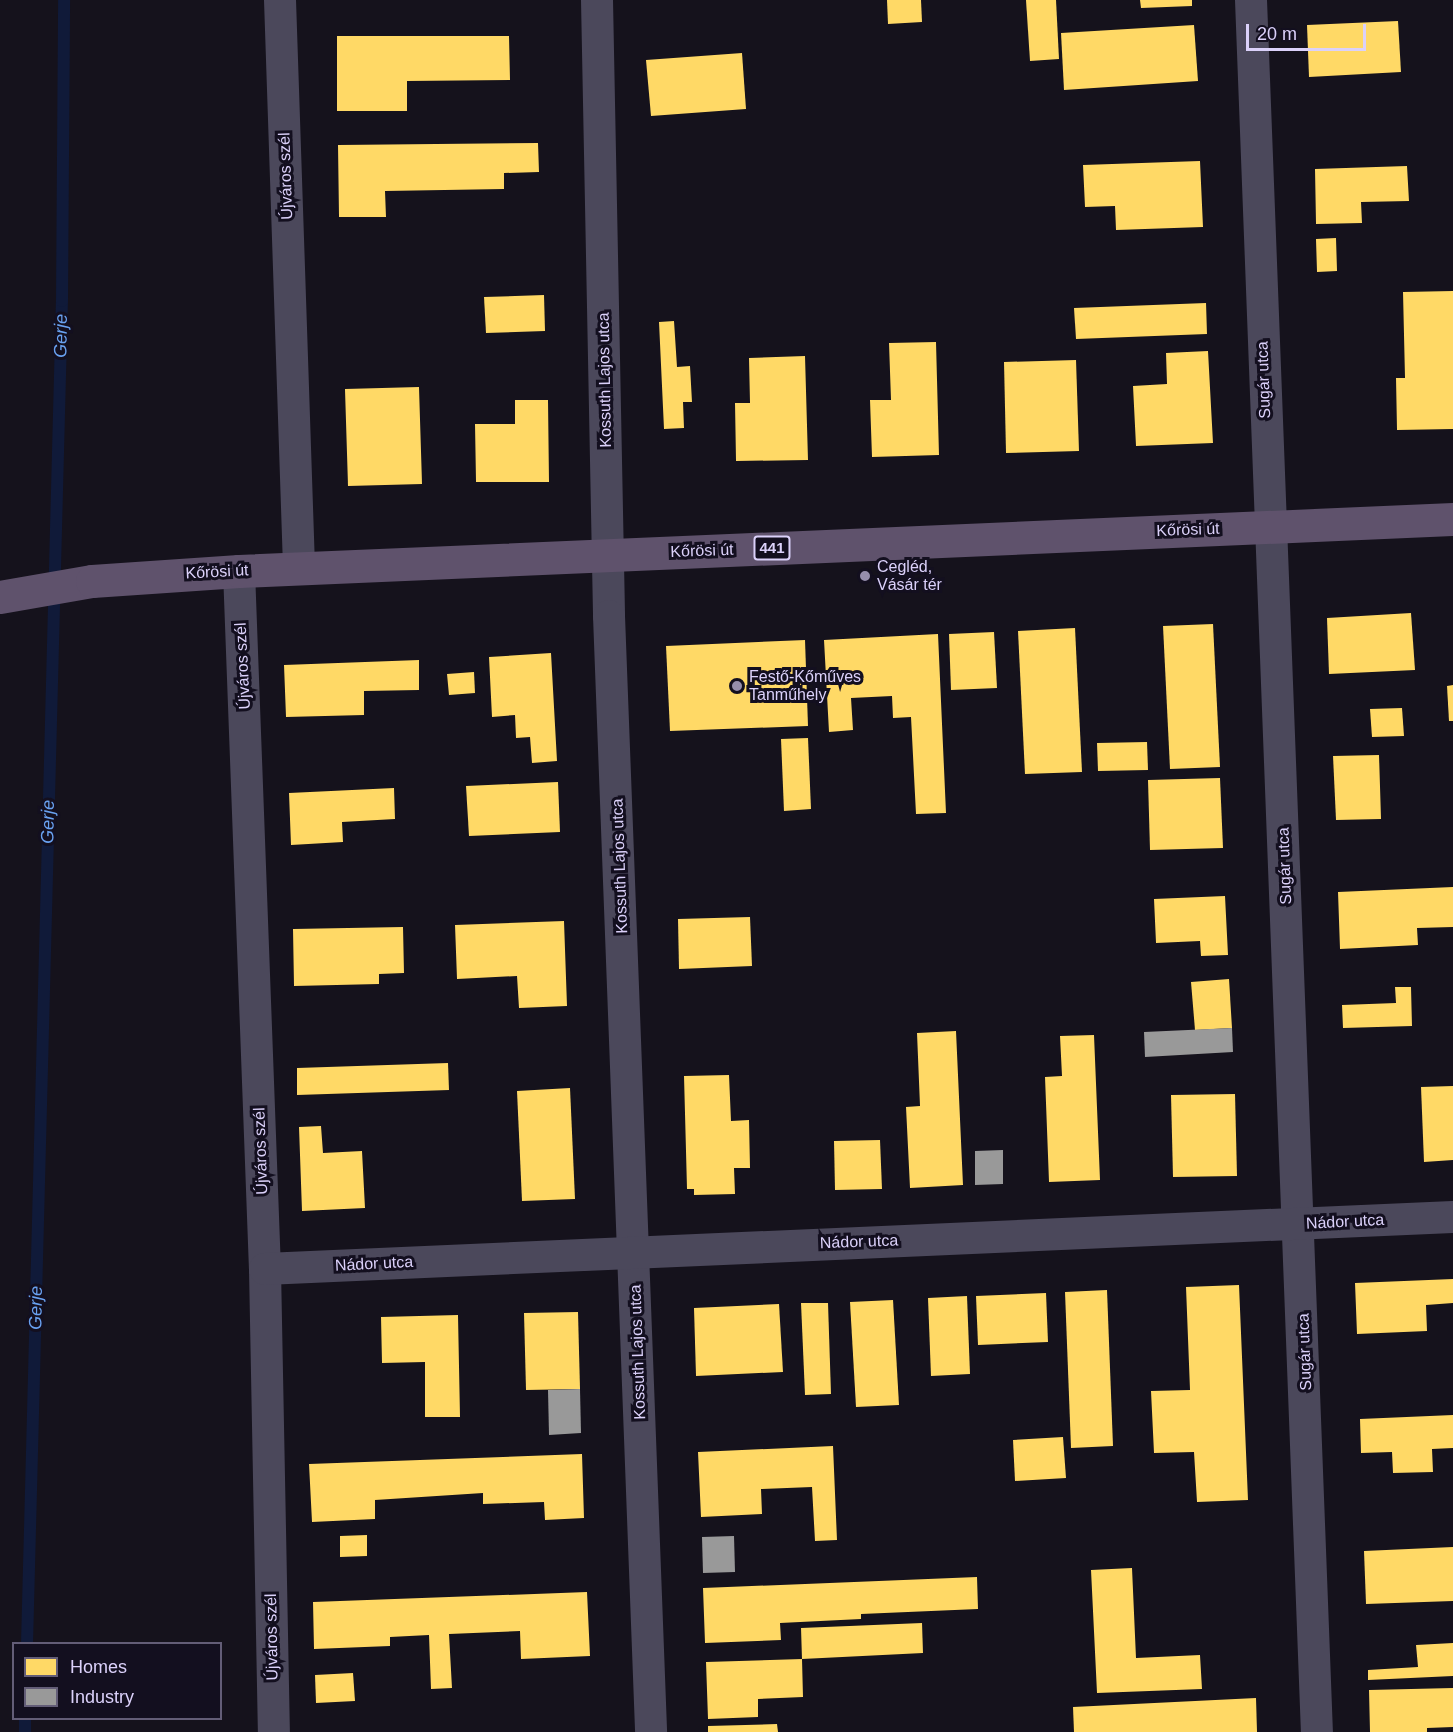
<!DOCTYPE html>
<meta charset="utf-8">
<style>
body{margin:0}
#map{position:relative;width:1453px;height:1732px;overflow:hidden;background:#15121c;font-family:Helvetica,sans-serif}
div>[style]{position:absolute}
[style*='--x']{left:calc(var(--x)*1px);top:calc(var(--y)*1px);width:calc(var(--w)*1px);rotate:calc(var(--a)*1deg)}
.homes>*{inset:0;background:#ffd966}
.industry>*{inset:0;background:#999}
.stream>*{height:12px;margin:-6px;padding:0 6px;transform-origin:6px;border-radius:6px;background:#101a39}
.minor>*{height:32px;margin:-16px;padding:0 16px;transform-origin:16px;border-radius:16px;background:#4b485b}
.primary>*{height:33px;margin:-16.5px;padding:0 16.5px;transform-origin:16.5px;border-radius:16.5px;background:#5f526c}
.dots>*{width:16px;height:16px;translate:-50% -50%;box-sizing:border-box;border:3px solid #130f1f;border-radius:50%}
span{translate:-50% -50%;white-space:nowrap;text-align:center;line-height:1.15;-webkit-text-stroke:6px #130f1f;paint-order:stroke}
.shield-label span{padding:2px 4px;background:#130f1f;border:2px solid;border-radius:4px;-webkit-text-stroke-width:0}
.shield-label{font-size:15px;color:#dbd1fa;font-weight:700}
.street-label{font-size:16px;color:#dbd1fa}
.poi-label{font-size:16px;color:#dbd1fa}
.left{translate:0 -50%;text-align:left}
.water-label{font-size:18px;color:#69a1f0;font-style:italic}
.legend{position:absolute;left:12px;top:1642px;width:210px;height:78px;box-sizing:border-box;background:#130f1f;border:2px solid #635d77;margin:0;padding:8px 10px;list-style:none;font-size:18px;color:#dbd1fa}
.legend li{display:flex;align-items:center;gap:12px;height:30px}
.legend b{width:30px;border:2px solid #635d77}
.scale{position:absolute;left:1246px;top:24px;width:120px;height:27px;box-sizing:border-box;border:3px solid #dbd1fa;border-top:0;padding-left:8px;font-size:18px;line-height:21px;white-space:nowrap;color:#dbd1fa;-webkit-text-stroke:4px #130f1f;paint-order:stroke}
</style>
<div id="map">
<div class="homes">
<i style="clip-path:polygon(887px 0,921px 0,922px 22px,888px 24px)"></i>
<i style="clip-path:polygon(1026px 0,1056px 0,1059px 59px,1030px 61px)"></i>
<i style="clip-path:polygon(1140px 0,1192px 0,1192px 6px,1141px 8px)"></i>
<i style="clip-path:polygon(1398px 21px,1401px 72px,1309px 77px,1307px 25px)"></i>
<i style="clip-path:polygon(1194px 25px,1198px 81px,1064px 90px,1061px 33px)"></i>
<i style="clip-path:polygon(337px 36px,509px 36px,510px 80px,407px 81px,407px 111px,337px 111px)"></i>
<i style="clip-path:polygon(742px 53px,746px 109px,651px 116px,646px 60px)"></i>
<i style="clip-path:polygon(538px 143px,539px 172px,504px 173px,504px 189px,385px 191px,386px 217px,339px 217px,338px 145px)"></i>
<i style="clip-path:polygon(1200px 161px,1203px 227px,1116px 230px,1115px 206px,1085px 207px,1083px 165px)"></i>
<i style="clip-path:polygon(1407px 166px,1409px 201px,1361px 202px,1362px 223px,1316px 224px,1315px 169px)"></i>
<i style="clip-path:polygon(1336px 238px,1337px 271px,1317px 272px,1316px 239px)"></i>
<i style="clip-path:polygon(1453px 291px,1453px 429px,1397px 430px,1396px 378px,1405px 378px,1403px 292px)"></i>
<i style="clip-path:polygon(544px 295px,545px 331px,486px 333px,484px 297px)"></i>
<i style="clip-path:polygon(1206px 303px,1207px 334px,1076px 339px,1074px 308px)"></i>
<i style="clip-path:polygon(674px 321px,677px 367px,690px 366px,692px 402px,683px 402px,684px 428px,664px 429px,659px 322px)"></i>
<i style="clip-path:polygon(936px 342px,939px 455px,872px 457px,870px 400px,891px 400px,889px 343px)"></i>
<i style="clip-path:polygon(1208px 351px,1213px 443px,1136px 446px,1133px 386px,1167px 384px,1166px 353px)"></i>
<i style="clip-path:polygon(805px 356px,808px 460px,736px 461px,735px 403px,750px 403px,749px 358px)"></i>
<i style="clip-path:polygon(1076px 360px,1079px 451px,1006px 453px,1004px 362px)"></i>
<i style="clip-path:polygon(419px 387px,422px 484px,348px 486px,345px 389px)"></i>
<i style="clip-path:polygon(515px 400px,548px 400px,549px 482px,476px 482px,475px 424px,515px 424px)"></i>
<i style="clip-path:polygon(1411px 613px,1415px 670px,1329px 674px,1327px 618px)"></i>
<i style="clip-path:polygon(1213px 624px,1220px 767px,1170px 769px,1163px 626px)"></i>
<i style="clip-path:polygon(1075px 628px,1082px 772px,1025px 774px,1018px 631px)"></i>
<i style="clip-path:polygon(994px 632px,997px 688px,951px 690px,949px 634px)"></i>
<i style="clip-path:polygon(938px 634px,946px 813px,916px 814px,911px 717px,893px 718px,892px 696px,851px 698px,853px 730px,829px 732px,824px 640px)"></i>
<i style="clip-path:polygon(805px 640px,808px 726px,670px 731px,666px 646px)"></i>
<i style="clip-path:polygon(551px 653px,557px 761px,532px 763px,530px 737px,516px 738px,515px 715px,492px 717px,489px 657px)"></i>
<i style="clip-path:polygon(419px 660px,419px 690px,364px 691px,364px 715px,286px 717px,284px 665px)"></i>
<i style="clip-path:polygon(474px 672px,475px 693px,449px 695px,447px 674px)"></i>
<i style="clip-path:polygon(1453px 685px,1453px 721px,1449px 721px,1447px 686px)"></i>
<i style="clip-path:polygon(1402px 708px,1404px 736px,1372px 737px,1370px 709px)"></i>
<i style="clip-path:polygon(808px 738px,811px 809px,784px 811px,781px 739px)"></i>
<i style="clip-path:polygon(1147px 742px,1148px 770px,1098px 771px,1097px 743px)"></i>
<i style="clip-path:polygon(1379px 755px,1381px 819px,1336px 820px,1333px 756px)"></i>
<i style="clip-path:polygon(1220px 778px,1223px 848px,1150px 850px,1148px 780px)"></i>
<i style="clip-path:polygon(558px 782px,560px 832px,469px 836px,466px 786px)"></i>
<i style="clip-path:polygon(394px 788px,395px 819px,342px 822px,343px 842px,291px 845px,289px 793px)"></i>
<i style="clip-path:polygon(1453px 887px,1453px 927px,1417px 928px,1418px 945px,1340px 949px,1338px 892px)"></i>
<i style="clip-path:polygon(1225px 896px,1228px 955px,1201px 956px,1200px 941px,1156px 943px,1154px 899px)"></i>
<i style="clip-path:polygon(750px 917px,752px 966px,679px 969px,678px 919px)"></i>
<i style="clip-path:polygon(564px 921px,567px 1006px,519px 1008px,517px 976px,457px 979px,455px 925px)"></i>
<i style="clip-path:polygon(403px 927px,404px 973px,379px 974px,379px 984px,294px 986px,293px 929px)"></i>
<i style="clip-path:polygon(1229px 979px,1232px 1028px,1195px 1030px,1191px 982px)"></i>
<i style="clip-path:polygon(1395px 987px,1411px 987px,1412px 1026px,1343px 1028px,1342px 1005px,1396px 1003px)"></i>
<i style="clip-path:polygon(956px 1031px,963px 1185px,910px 1188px,906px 1107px,920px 1106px,917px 1033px)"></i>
<i style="clip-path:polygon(1094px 1035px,1100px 1180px,1049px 1182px,1045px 1077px,1062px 1076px,1060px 1036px)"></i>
<i style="clip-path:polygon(448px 1063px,449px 1090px,297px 1095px,297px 1068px)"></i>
<i style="clip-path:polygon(729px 1075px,731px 1121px,749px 1120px,750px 1168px,734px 1168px,735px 1194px,694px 1195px,694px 1189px,687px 1189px,684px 1076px)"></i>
<i style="clip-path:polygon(1453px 1086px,1453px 1160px,1424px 1162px,1421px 1087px)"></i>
<i style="clip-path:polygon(570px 1088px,575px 1199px,522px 1201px,517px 1091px)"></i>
<i style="clip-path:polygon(1235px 1094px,1237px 1176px,1173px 1177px,1171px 1095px)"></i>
<i style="clip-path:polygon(321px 1126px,323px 1153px,362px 1151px,365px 1208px,302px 1211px,299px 1127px)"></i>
<i style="clip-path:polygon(880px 1140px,882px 1189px,835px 1190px,834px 1141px)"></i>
<i style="clip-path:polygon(1453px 1279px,1453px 1303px,1426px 1305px,1427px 1331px,1357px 1334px,1355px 1283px)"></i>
<i style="clip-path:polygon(1239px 1285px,1248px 1500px,1197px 1502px,1194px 1452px,1154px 1453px,1151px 1391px,1190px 1390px,1186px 1287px)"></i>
<i style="clip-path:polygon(1107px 1290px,1113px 1446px,1071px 1448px,1065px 1292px)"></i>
<i style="clip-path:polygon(1046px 1293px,1048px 1342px,978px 1345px,976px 1296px)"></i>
<i style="clip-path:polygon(967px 1296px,970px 1374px,931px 1376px,928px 1298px)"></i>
<i style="clip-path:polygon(893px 1300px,899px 1405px,856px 1407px,850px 1302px)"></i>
<i style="clip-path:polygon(801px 1303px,828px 1303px,831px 1394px,805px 1395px)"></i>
<i style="clip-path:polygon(779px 1304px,783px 1372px,696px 1376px,694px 1308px)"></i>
<i style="clip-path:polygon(578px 1312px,580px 1389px,526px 1390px,524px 1313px)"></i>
<i style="clip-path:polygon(458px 1315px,460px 1417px,425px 1417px,425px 1362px,382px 1363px,381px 1317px)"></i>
<i style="clip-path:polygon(1453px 1415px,1453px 1448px,1432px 1449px,1433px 1472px,1393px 1473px,1392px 1452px,1361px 1453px,1360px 1419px)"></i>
<i style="clip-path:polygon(1063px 1437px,1066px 1478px,1015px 1481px,1013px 1440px)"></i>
<i style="clip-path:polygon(833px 1446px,837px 1540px,815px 1541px,812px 1487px,761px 1489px,762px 1514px,701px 1517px,698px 1452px)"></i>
<i style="clip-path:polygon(582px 1454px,584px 1518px,545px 1520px,544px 1502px,483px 1504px,483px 1493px,375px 1500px,375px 1519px,312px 1522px,309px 1464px)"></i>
<i style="clip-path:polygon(367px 1535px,367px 1556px,340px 1557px,340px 1536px)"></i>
<i style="clip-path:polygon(1453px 1547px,1453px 1601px,1366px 1604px,1364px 1551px)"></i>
<i style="clip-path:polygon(1132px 1568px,1136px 1658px,1200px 1655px,1202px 1689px,1097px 1693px,1091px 1570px)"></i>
<i style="clip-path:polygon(977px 1577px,978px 1609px,861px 1614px,861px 1619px,780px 1623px,781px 1640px,705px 1643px,703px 1588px)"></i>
<i style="clip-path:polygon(587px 1592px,590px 1656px,521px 1659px,520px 1631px,449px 1634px,452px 1688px,431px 1689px,429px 1635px,390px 1637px,390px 1646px,314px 1649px,313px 1602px)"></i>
<i style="clip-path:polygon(922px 1623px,923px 1653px,802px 1659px,801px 1628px)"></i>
<i style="clip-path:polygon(1453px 1643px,1453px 1676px,1368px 1680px,1368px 1670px,1418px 1667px,1416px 1645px)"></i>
<i style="clip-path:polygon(802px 1659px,803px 1697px,758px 1699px,758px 1717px,708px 1719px,706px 1662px)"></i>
<i style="clip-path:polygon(353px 1673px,355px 1701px,316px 1703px,315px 1675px)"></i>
<i style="clip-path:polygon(1453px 1688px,1453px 1727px,1427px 1728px,1427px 1732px,1370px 1732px,1369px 1690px)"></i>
<i style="clip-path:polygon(1256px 1698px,1257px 1732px,1074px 1732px,1073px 1707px)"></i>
<i style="clip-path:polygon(777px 1724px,778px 1732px,708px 1732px,708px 1726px)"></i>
</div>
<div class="industry">
<i style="clip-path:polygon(1232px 1028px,1233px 1052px,1145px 1057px,1144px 1032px)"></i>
<i style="clip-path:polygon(1003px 1150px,1003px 1184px,975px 1185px,975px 1151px)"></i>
<i style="clip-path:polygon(580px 1389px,581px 1433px,549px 1435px,548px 1390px)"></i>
<i style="clip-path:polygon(734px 1536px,735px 1572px,703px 1573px,702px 1537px)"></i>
</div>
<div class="stream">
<i style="--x:27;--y:1644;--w:1343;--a:-88.51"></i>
<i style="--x:62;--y:301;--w:301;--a:-89.6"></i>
<i style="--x:25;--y:1732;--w:14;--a:-90"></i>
</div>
<div class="minor">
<i style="--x:280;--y:0;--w:568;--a:88.08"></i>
<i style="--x:597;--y:0;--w:616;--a:88.88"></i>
<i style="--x:609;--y:616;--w:1117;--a:87.84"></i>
<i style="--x:1251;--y:0;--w:1733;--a:87.82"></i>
<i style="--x:239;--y:571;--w:698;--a:87.87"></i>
<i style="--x:265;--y:1269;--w:463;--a:88.9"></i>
<i style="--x:265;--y:1269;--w:1189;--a:-2.51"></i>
</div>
<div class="primary">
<i style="--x:0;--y:597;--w:93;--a:-9.9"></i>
<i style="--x:92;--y:581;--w:147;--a:-3.9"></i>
<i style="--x:239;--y:571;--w:1215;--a:-2.45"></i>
</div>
<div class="dots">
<i style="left:865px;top:576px;background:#968eac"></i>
<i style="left:737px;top:686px;background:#968eac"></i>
</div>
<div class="shield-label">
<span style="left:772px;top:548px">441</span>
</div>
<div class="street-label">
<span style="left:286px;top:176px;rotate:-92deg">Újváros szél</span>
<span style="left:605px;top:380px;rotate:-91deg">Kossuth Lajos utca</span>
<span style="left:1264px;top:380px;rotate:-92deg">Sugár utca</span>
<span style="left:1188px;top:530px;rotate:-2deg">Kőrösi út</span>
<span style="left:702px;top:551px;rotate:-2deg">Kőrösi út</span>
<span style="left:217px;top:572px;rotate:-3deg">Kőrösi út</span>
<span style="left:243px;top:666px;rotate:-93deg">Újváros szél</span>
<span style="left:620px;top:866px;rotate:-92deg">Kossuth Lajos utca</span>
<span style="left:1285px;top:866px;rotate:-92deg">Sugár utca</span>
<span style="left:261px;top:1151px;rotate:-92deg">Újváros szél</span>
<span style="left:1345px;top:1222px;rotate:-3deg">Nádor utca</span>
<span style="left:859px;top:1242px;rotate:-2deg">Nádor utca</span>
<span style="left:374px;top:1264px;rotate:-3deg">Nádor utca</span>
<span style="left:638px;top:1352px;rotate:-92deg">Kossuth Lajos utca</span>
<span style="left:1305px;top:1352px;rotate:-92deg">Sugár utca</span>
<span style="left:272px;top:1637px;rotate:-91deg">Újváros szél</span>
</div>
<div class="poi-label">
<span class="left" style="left:877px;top:576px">Cegléd,<br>Vásár tér</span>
<span class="left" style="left:749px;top:686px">Festő-Kőműves<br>Tanműhely</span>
</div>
<div class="water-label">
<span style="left:61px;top:336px;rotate:-89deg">Gerje</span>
<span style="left:48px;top:822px;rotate:-89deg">Gerje</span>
<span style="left:36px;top:1308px;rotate:-89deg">Gerje</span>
</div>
<ul class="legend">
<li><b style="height:16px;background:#ffd966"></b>Homes</li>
<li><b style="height:16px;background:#999"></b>Industry</li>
</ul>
<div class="scale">20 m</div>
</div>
